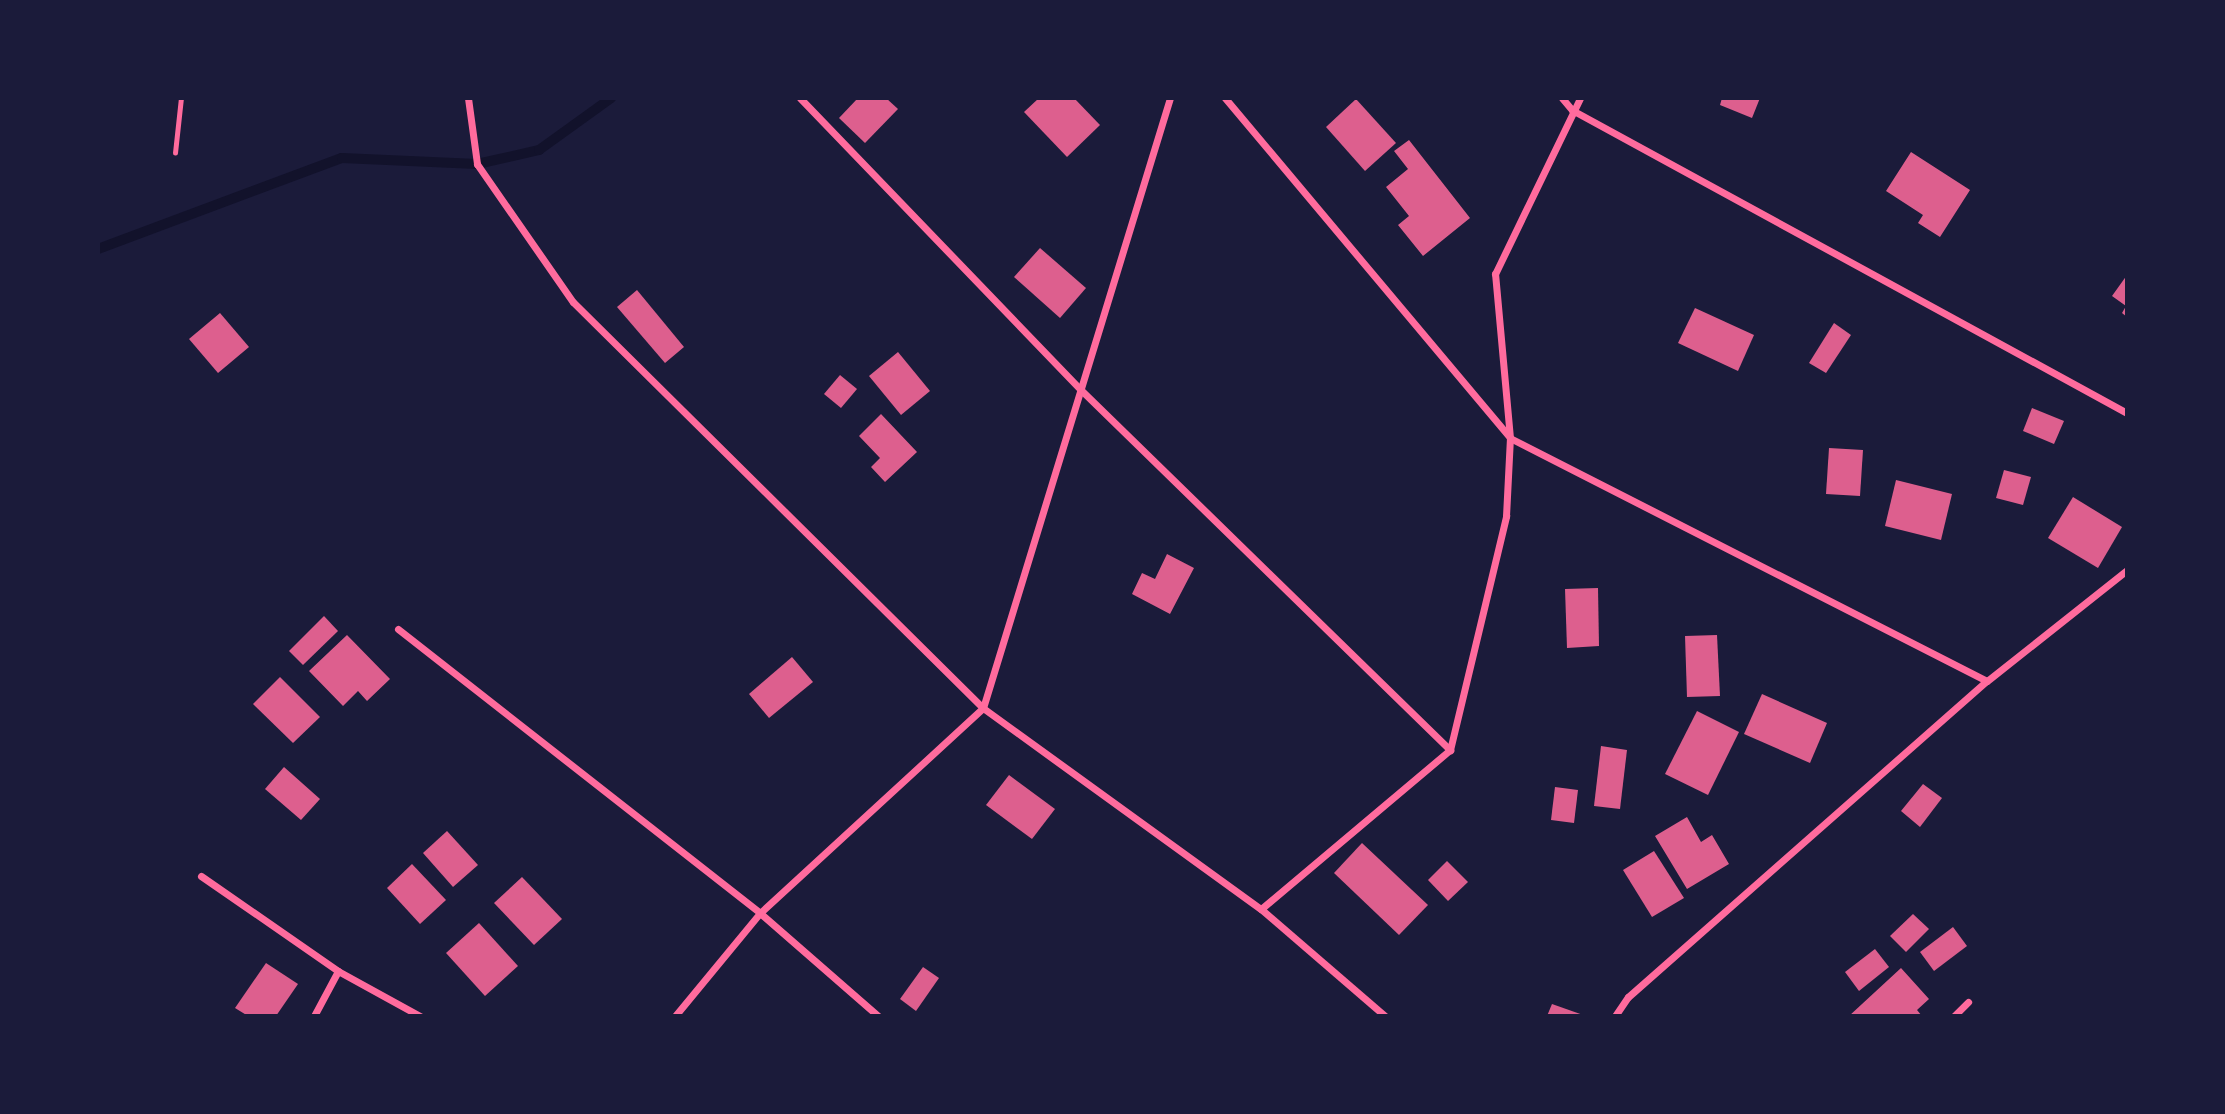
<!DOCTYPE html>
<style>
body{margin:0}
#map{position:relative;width:2225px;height:1114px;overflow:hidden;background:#1b1b3a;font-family:"IBM Plex Sans",sans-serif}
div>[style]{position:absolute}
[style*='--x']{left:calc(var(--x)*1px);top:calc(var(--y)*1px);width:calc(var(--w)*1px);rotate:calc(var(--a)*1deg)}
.stream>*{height:10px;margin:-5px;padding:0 5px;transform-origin:5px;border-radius:5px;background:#12122b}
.building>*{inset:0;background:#dd5f8e}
.path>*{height:4.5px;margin:-2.25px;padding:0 2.25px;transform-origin:2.25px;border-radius:2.25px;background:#ff6b9d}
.minor>*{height:7px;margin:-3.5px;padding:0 3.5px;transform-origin:3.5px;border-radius:3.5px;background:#ff6b9d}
span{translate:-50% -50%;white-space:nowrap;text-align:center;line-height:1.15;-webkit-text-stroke:7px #1b1b3a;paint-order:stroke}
.frame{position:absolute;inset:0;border:100px solid #1b1b3a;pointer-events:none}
</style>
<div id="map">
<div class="stream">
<i style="--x:98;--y:249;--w:260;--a:-20.5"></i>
<i style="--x:342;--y:158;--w:135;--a:2.5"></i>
<i style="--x:477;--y:164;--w:64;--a:-12.7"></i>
<i style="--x:539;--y:150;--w:89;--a:-35.8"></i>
</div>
<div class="building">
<i style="clip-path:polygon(858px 98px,886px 98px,898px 109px,865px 143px,839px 118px)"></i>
<i style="clip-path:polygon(1039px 98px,1074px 98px,1100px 125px,1067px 157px,1024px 112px)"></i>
<i style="clip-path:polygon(1722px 98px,1760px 98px,1752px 118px,1720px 105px)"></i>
<i style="clip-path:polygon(1356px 99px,1396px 143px,1365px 171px,1326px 127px)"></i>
<i style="clip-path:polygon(1409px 140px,1470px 218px,1423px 256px,1398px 225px,1409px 216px,1386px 187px,1408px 169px,1394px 151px)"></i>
<i style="clip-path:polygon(1911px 152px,1970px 190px,1940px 237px,1918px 223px,1923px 215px,1886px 191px)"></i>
<i style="clip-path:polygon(1040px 248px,1086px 288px,1060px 318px,1014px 277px)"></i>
<i style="clip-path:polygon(2127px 275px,2127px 317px,2122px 313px,2126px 306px,2112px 296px)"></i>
<i style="clip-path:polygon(637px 290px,684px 347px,665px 363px,617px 307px)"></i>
<i style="clip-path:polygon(1695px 308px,1754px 335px,1738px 371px,1678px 343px)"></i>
<i style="clip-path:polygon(220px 313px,249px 347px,218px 373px,189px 339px)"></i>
<i style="clip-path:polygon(1834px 323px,1851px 335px,1826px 373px,1809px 363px)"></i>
<i style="clip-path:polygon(898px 352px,930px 391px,901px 415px,869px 376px)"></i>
<i style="clip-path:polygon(840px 375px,857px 389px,841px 408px,824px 394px)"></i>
<i style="clip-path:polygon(2032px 408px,2064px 421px,2054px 444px,2023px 431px)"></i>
<i style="clip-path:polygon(881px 414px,917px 452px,885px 482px,871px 467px,880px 458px,859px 436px)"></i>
<i style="clip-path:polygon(1829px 448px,1863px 450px,1860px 496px,1826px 494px)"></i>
<i style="clip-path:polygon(2004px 470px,2031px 477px,2023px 505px,1996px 498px)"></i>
<i style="clip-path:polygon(1896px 480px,1952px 494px,1941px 540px,1885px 526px)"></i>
<i style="clip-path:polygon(2073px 497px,2122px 527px,2098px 568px,2048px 538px)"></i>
<i style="clip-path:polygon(1167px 554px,1194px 568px,1170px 614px,1132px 594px,1142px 573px,1155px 579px)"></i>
<i style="clip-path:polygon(1598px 588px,1599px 646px,1567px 648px,1565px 589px)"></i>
<i style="clip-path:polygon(324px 616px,338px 631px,303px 665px,289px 651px)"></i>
<i style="clip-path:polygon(347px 635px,390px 679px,367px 701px,358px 691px,343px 706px,309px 671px)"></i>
<i style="clip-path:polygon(1717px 635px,1720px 696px,1687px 697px,1685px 636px)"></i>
<i style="clip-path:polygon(792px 657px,813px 682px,769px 718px,749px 694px)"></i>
<i style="clip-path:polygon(280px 677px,320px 717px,293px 743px,253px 704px)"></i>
<i style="clip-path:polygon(1762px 694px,1827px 723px,1810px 763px,1744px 734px)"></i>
<i style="clip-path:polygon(1697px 711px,1739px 732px,1708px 795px,1665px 774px)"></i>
<i style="clip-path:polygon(1601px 746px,1627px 750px,1620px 809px,1594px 806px)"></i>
<i style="clip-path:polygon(284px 767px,320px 799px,301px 820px,265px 789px)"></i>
<i style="clip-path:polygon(1009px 775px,1055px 809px,1032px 839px,986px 805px)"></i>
<i style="clip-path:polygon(1923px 784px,1942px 798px,1920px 827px,1901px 811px)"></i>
<i style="clip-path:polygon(1555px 787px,1578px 790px,1574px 823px,1551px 820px)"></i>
<i style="clip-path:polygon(1687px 817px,1701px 842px,1712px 835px,1729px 864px,1687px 889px,1655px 836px)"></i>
<i style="clip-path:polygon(447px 831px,478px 865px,453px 887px,423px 853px)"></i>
<i style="clip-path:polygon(1362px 843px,1428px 905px,1399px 935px,1334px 873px)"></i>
<i style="clip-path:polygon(1654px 851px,1684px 898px,1652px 917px,1623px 870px)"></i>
<i style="clip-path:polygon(1447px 861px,1468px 882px,1448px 901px,1428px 880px)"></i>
<i style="clip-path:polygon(412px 864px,446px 900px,420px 924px,387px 888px)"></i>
<i style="clip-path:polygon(522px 877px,562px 919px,534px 945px,494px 903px)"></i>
<i style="clip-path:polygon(1913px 914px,1929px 929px,1906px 952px,1890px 936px)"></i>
<i style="clip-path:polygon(479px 923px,518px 966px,485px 996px,446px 953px)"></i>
<i style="clip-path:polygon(1953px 927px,1967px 946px,1934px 971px,1920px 952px)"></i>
<i style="clip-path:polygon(1875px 949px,1889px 967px,1859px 991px,1845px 972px)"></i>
<i style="clip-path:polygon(266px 963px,298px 984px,276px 1016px,248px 1016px,235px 1008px)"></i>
<i style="clip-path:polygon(923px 967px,939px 978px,916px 1011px,900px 999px)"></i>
<i style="clip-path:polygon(1901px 968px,1929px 999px,1917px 1010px,1922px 1016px,1849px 1016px)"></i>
<i style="clip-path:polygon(1552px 1004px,1586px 1016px,1547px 1016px)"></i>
</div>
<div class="path">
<i style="--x:175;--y:153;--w:55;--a:-83.8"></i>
</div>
<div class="minor">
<i style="--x:468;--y:98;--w:67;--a:82.2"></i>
<i style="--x:477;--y:164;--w:168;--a:55.2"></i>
<i style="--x:573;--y:302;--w:577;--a:44.72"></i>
<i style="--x:983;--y:708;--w:343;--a:35.9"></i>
<i style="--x:1261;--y:909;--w:164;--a:40.8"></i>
<i style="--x:800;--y:98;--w:405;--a:46.1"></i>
<i style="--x:1081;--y:390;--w:516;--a:44.29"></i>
<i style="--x:1225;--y:98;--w:444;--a:50"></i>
<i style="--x:1510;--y:438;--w:535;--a:27"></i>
<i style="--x:1562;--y:98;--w:16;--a:50"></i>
<i style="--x:1572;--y:110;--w:632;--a:28.63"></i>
<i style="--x:398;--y:629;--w:460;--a:38.1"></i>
<i style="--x:760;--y:913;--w:157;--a:41.1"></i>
<i style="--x:201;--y:876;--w:167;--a:34.7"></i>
<i style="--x:338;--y:971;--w:94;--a:28.8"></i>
<i style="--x:1261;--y:909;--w:247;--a:-40.1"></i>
<i style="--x:1450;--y:750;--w:241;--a:-76.5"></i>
<i style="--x:1506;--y:516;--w:78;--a:-87.1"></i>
<i style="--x:1510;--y:438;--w:165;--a:-95.2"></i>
<i style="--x:1495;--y:274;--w:195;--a:-64.2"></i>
<i style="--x:314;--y:1016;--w:51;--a:-61.9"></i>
<i style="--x:675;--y:1016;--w:134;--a:-50.5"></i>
<i style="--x:760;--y:913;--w:303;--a:-42.6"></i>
<i style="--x:983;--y:708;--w:638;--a:-72.96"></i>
<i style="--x:1615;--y:1016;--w:23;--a:-56"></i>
<i style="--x:1628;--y:997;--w:478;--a:-41.4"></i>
<i style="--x:1987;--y:681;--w:179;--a:-38.4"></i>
<i style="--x:1954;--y:1016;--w:20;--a:-45"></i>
</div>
<div class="frame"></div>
</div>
